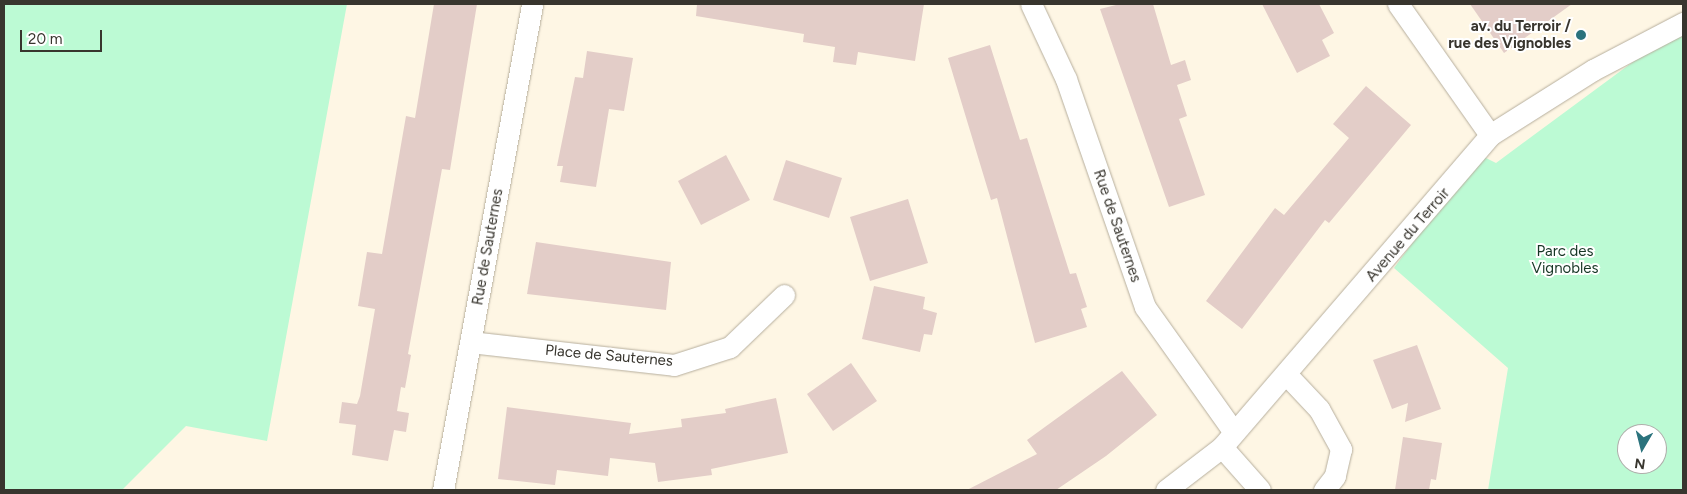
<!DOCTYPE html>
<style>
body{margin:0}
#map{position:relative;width:1687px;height:494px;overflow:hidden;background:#fef6e4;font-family:Figtree,sans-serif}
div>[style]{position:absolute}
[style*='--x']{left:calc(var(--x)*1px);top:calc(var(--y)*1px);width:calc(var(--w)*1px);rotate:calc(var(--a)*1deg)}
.green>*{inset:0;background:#bcfad4}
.building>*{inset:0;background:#e3cdc8}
.roads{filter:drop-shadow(0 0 1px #b6ae9d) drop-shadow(0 0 1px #b6ae9d)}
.street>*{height:21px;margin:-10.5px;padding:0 10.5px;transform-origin:10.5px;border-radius:10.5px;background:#fff}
.dots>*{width:14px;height:14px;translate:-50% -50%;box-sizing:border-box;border:2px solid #fff;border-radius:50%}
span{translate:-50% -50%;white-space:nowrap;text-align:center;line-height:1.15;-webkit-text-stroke:4px #fff;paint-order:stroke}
.poi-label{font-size:15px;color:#38352e;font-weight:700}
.right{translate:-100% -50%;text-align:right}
.street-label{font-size:15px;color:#38352e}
.park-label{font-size:15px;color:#163625}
.frame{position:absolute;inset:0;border:5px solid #38352e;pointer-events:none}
.north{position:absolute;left:1617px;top:424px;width:50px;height:50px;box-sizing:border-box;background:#fff;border:1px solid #afaeab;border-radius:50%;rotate:188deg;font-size:14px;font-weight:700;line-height:20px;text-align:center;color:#38352e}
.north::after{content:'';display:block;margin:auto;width:18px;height:22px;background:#2b737d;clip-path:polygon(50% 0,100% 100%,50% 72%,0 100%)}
.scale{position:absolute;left:20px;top:30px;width:82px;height:22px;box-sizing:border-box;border:2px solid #38352e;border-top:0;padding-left:6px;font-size:15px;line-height:18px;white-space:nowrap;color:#38352e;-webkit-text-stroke:4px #fff;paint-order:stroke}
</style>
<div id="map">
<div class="green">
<i style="clip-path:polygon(4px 4px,347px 4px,267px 441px,186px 426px,122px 490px,4px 490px)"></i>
<i style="clip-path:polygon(evenodd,1683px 25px,1683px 490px,1488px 490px,1508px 368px,1394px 268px,1478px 154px,1496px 163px,1683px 25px,1627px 434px,1657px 434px,1657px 464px,1627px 464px,1627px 434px)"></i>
</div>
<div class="building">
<i style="clip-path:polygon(434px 4px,477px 4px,450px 170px,442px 169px,408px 354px,411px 355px,405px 388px,401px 387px,397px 411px,409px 413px,406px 432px,394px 430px,388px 461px,352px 455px,356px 425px,339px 423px,342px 402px,357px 404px,360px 396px,375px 309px,358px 306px,367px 252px,382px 254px,406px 116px,415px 118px)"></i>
<i style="clip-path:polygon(697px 4px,924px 4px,915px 61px,858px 52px,856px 65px,833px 62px,835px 47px,803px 42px,804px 34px,696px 16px)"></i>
<i style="clip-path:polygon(1120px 4px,1153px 4px,1171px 65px,1185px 60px,1191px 80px,1177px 85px,1187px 116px,1179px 119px,1205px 195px,1169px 207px,1100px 9px)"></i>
<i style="clip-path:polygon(1262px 4px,1319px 4px,1334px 33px,1322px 40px,1330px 56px,1297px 73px)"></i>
<i style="clip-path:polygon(1470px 4px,1572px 4px,1504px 53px)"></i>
<i style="clip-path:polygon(990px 45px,1020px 140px,1027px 138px,1070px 274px,1076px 273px,1087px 307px,1081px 309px,1087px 327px,1035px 343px,997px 198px,991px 200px,948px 58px)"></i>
<i style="clip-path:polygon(587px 51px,633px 58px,624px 111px,609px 109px,596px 187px,560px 182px,563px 166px,557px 166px,575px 77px,583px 78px)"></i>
<i style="clip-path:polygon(1366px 86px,1411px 125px,1329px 223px,1325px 220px,1242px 329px,1206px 301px,1275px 208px,1284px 215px,1349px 138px,1333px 124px)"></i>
<i style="clip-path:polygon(726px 155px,750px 200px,701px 225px,678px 181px)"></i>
<i style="clip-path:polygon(786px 160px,842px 178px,829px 218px,773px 200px)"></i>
<i style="clip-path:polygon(908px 199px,928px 263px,870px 281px,850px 217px)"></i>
<i style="clip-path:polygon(536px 242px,671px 262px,666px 310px,527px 294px)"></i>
<i style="clip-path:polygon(874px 286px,925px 297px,923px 309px,937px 313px,932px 335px,924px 334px,920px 352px,862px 339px)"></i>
<i style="clip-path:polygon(1417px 345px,1441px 409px,1405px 422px,1408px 403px,1392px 409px,1373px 360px)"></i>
<i style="clip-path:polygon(851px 363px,877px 401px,833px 431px,807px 394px)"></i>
<i style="clip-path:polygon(1122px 371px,1157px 415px,1106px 456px,1056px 490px,967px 490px,1037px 454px,1027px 440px)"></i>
<i style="clip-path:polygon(776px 398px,788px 453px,711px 469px,712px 475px,658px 482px,655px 463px,610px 458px,608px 476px,557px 470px,555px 485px,498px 479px,507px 407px,631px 423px,629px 434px,682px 427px,681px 419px,726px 413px,725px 409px)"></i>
<i style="clip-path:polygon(1403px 437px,1442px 443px,1436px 480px,1431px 479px,1429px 490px,1395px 490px)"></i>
</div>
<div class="roads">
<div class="street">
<i style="--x:1031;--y:4;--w:83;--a:65"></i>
<i style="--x:1066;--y:79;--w:241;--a:70.9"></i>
<i style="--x:1145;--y:307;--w:152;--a:54.6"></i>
<i style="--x:1398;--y:4;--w:160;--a:54.9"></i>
<i style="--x:470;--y:342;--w:205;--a:6.4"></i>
<i style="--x:674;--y:365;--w:59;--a:-17.8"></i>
<i style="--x:730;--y:347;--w:75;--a:-43.9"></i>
<i style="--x:1286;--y:374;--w:48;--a:46.7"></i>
<i style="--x:1319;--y:409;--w:46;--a:61.2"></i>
<i style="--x:1341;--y:449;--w:28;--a:103"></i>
<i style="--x:1335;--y:476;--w:18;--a:128"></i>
<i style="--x:1222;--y:447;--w:57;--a:48.5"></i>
<i style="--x:443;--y:490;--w:494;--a:-79.6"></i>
<i style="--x:1166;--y:490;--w:71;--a:-37.5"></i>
<i style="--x:1222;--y:447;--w:411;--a:-49.3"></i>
<i style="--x:1490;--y:135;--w:122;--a:-32.3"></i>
<i style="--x:1593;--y:70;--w:102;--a:-27.6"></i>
</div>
</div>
<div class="dots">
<i style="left:1581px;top:35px;background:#2b737d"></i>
</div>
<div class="poi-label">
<span class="right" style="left:1571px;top:35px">av. du Terroir /<br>rue des Vignobles</span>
</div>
<div class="street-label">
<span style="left:1117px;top:226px;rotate:71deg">Rue de Sauternes</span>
<span style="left:1408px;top:235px;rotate:-49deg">Avenue du Terroir</span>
<span style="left:488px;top:247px;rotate:-80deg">Rue de Sauternes</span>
<span style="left:609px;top:356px;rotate:5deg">Place de Sauternes</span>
</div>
<div class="park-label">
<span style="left:1565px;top:260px">Parc des<br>Vignobles</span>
</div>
<div class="frame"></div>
<div class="north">N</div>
<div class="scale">20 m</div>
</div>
